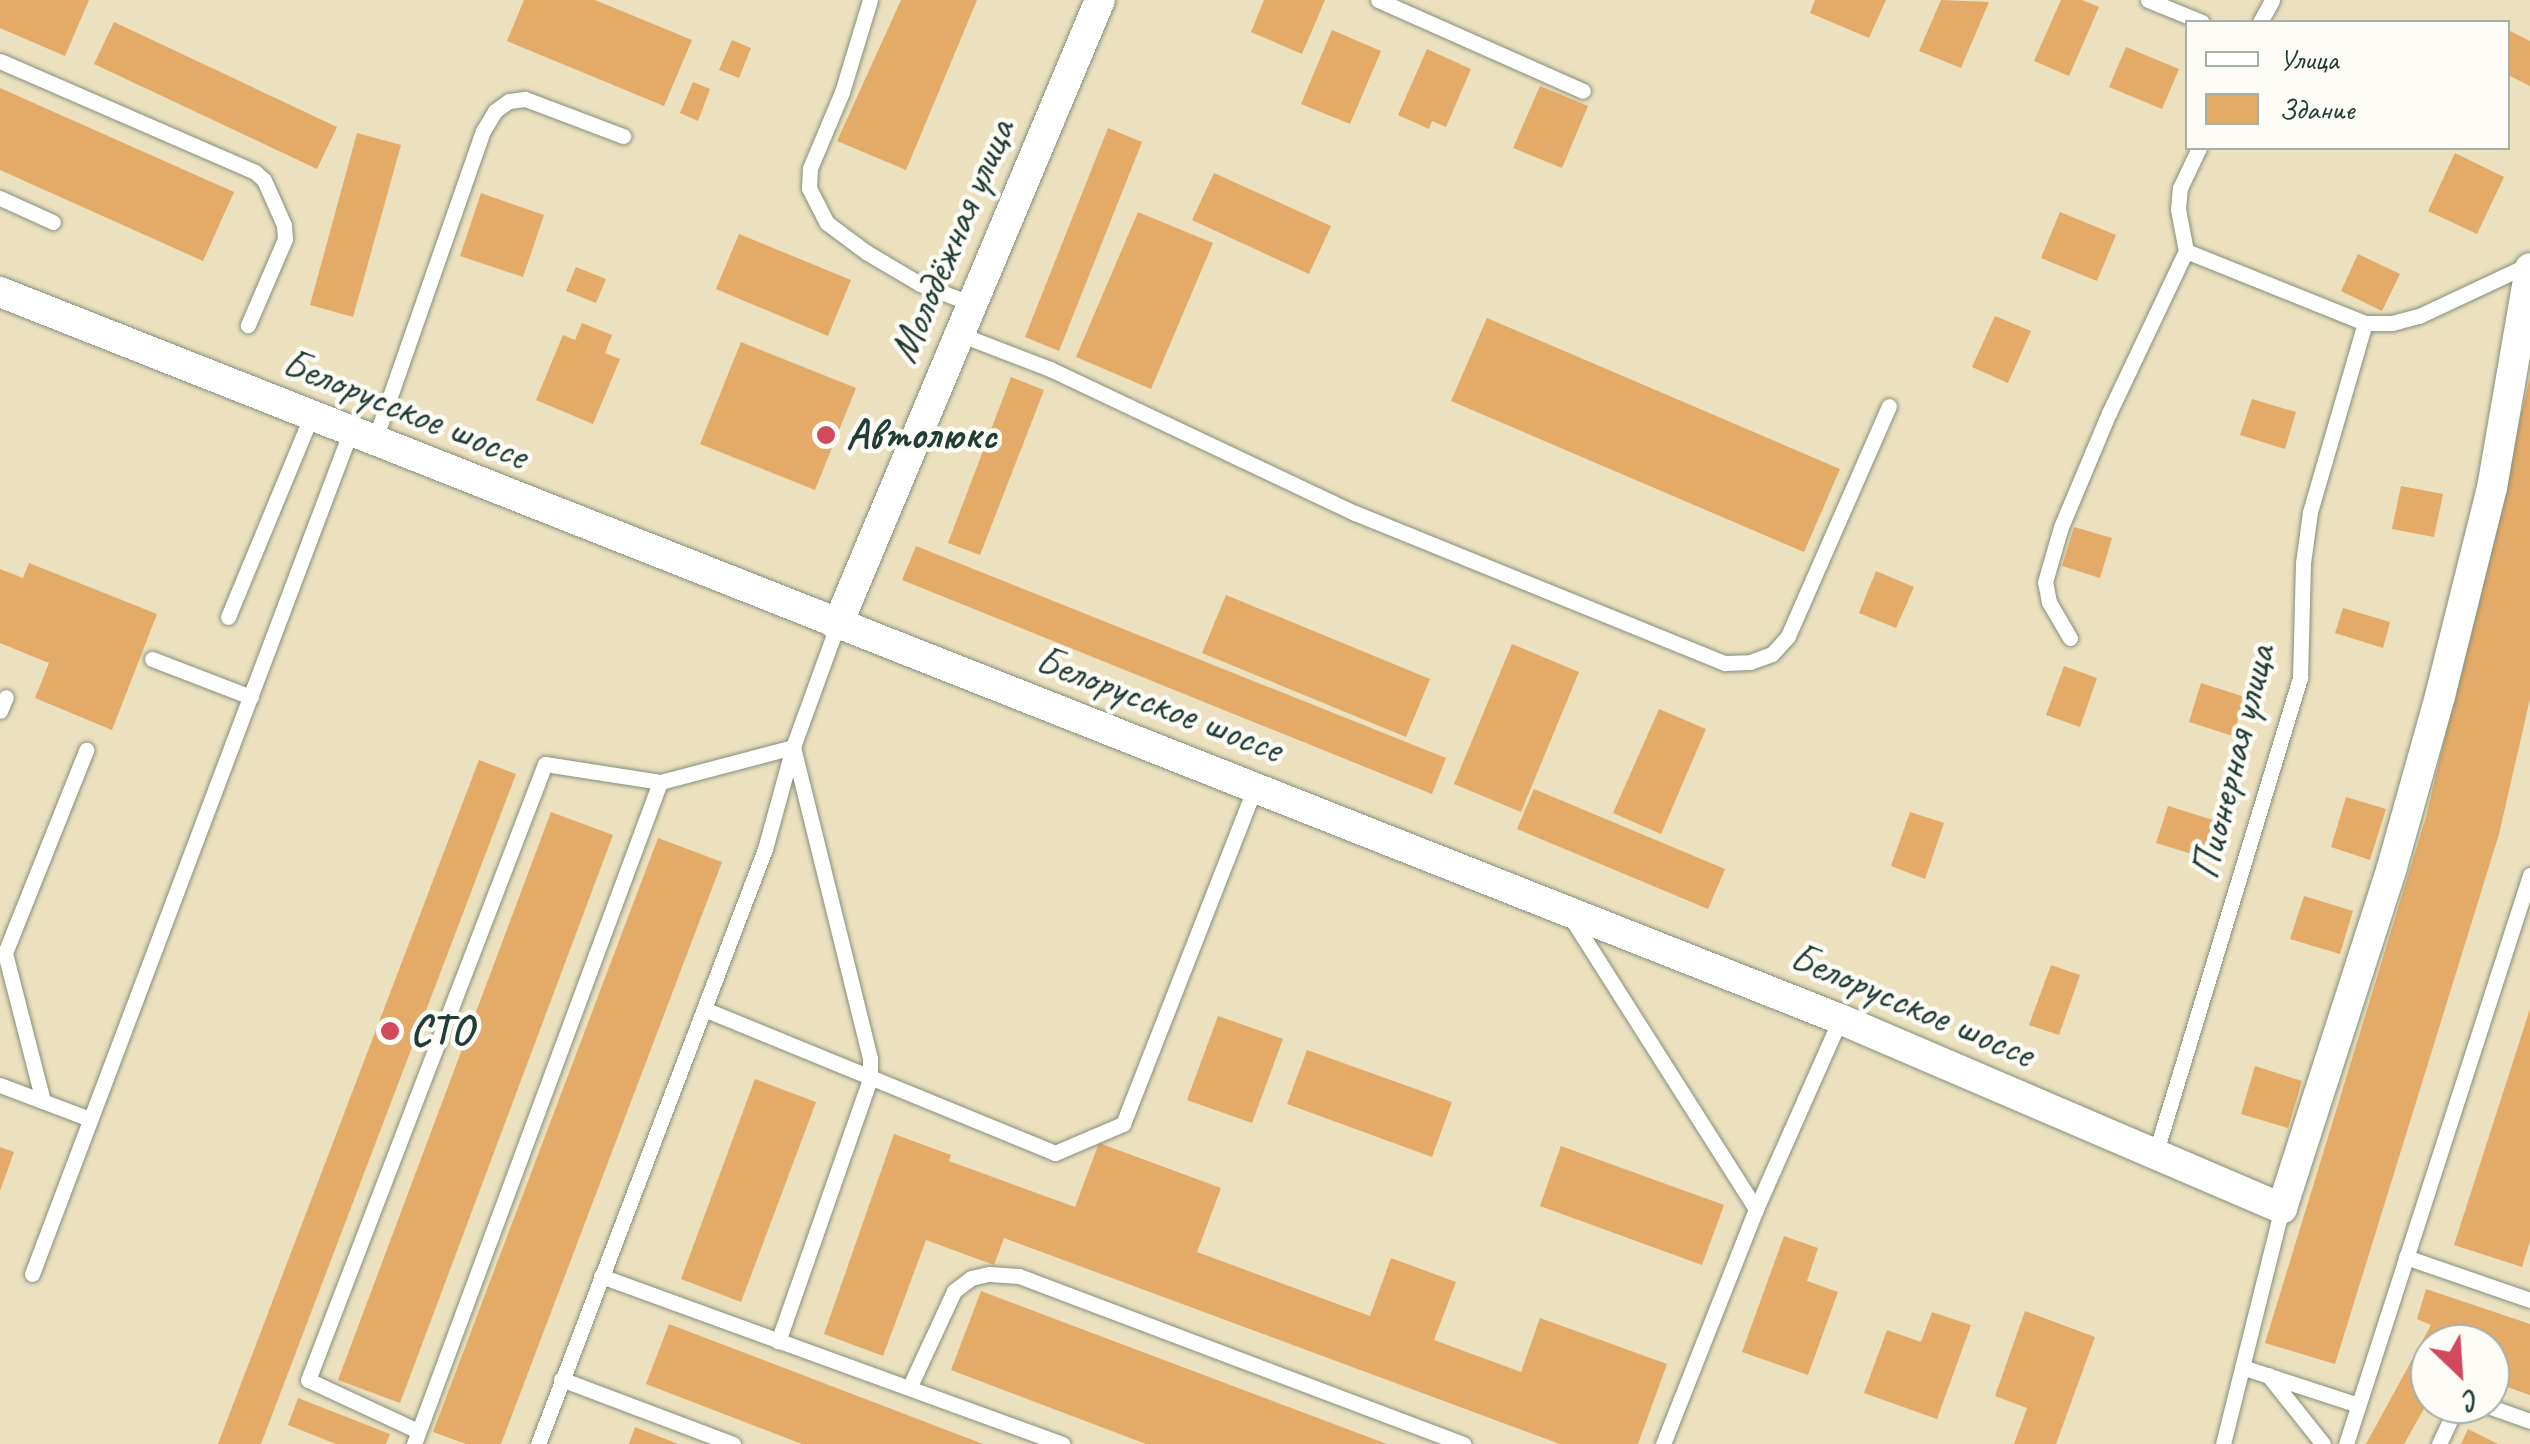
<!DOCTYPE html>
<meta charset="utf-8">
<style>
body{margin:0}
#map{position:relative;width:2530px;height:1444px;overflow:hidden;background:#ebe1bf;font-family:Caveat,sans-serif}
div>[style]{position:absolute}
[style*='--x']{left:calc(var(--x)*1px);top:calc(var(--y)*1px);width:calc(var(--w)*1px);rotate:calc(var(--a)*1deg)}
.building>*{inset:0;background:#e4aa68}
.roads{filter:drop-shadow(0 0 2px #858f7a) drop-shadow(0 0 2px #858f7a)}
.service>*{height:15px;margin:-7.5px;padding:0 7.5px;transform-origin:7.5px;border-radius:7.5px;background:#fff}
.minor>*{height:30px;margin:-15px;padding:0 15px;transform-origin:15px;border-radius:15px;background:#fff}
.dots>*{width:28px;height:28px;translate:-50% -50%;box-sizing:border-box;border:5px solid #fdfcf7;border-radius:50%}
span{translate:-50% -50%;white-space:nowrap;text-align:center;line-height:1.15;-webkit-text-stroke:9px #fdfcf7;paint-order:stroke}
.street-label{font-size:42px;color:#1f3d34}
.poi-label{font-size:42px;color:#1f3d34;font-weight:700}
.left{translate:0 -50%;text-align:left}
.legend{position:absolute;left:2185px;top:20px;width:325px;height:130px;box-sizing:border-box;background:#fdfcf7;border:2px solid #a4b0a9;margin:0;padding:12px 18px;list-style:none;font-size:30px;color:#1f3d34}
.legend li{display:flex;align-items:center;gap:20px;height:50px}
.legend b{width:50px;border:2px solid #a4b0a9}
.north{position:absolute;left:2410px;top:1324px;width:100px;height:100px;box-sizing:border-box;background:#fdfcf7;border:2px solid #a4b0a9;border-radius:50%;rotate:155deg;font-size:28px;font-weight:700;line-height:40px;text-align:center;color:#1f3d34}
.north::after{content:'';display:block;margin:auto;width:35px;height:45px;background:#d1495b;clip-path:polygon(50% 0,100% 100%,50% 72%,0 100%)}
</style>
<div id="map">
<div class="building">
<i style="clip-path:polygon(0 0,89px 0,65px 56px,0 28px)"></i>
<i style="clip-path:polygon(524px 0,595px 0,692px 40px,664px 106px,507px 41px)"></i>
<i style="clip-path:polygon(901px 0,977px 0,906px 170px,837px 141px)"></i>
<i style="clip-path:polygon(1264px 0,1325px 0,1302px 54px,1251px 32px)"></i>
<i style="clip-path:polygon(1815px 0,1886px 0,1869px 38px,1810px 13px)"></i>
<i style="clip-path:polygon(1941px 0,1989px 2px,1961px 68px,1919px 51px)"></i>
<i style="clip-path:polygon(2061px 0,2082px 0,2099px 7px,2069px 76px,2034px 61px)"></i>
<i style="clip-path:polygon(114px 22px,337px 127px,317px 169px,94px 64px)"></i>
<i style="clip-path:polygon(1332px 30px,1381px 51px,1350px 124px,1301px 104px)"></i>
<i style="clip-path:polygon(2508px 30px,2530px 41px,2530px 86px,2508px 75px)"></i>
<i style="clip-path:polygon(732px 40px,751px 48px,739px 78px,719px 70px)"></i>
<i style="clip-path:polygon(2126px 47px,2179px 69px,2162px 109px,2109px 87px)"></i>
<i style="clip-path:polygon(1427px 49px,1471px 69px,1446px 127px,1432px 121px,1429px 129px,1398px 115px)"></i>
<i style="clip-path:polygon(693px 82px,710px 89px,698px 121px,680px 113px)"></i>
<i style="clip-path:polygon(1540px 86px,1588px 106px,1562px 168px,1513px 148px)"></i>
<i style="clip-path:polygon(0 88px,234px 192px,203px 261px,0 170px)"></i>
<i style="clip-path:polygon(1108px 128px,1142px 142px,1059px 351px,1025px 337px)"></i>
<i style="clip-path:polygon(357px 133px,401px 145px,353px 317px,310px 305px)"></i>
<i style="clip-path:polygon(2455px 153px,2504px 177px,2477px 234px,2428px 211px)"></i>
<i style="clip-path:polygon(1214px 173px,1331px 226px,1309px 274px,1192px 220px)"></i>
<i style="clip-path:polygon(481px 193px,544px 215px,523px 277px,460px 256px)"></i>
<i style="clip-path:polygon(1138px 212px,1213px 243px,1151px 389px,1076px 357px)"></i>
<i style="clip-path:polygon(2060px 212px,2116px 235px,2097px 281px,2041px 258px)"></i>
<i style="clip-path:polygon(739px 234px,851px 280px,828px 336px,716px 289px)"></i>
<i style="clip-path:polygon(2358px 254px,2400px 274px,2382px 311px,2341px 291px)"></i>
<i style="clip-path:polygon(576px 267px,606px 279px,596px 303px,566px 291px)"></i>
<i style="clip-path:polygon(1995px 316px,2031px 331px,2008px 383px,1972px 367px)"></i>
<i style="clip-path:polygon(1487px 318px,1840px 469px,1804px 552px,1451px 401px)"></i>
<i style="clip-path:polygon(582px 323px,612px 335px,605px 353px,620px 359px,593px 424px,536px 400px,563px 335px,575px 340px)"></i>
<i style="clip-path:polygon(741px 342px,856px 388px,815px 490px,700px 444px)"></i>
<i style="clip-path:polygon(1011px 377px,1044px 390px,980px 555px,948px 543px)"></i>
<i style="clip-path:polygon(2530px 377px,2530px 699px,2499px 834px,2335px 1364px,2265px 1343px,2426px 817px)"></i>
<i style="clip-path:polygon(2252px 399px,2296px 412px,2285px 449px,2240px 435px)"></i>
<i style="clip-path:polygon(2401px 486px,2443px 494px,2434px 537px,2392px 529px)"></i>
<i style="clip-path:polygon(2074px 527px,2112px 538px,2100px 578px,2062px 566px)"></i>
<i style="clip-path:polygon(916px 546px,1446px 758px,1432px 794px,902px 580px)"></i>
<i style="clip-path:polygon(29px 563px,157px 614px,112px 730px,35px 698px,49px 663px,0 643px,0 569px,23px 578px)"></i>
<i style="clip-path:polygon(1876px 571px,1914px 587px,1896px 628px,1859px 613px)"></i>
<i style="clip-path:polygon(1226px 595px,1430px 679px,1406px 737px,1202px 653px)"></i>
<i style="clip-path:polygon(2343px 608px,2390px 622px,2383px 648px,2335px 633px)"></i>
<i style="clip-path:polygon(1512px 644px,1579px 672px,1521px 812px,1454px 784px)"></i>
<i style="clip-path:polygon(2064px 666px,2097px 678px,2080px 727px,2046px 715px)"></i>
<i style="clip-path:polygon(2201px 683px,2245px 697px,2233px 736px,2189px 722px)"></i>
<i style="clip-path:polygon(1659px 709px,1706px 729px,1661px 834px,1613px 813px)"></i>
<i style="clip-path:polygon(479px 760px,516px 774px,261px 1444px,218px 1444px)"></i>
<i style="clip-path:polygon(1534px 789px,1725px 869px,1708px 909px,1517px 829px)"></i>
<i style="clip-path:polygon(2346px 797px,2386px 809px,2370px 860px,2331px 847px)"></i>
<i style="clip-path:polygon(2168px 806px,2213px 820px,2202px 857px,2156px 843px)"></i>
<i style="clip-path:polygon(551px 812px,613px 835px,400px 1403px,338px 1380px)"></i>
<i style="clip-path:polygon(1910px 812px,1944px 823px,1925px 879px,1891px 866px)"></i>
<i style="clip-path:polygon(658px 838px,722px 862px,501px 1444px,466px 1444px,433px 1432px)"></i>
<i style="clip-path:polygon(2304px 896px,2353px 911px,2340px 954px,2290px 939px)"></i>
<i style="clip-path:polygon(2051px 965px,2080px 975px,2059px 1035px,2029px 1025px)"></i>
<i style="clip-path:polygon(2530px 1009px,2530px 1241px,2522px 1267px,2454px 1245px)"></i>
<i style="clip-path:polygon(1218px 1016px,1283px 1039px,1252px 1123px,1187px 1100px)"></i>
<i style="clip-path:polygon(1307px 1050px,1452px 1102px,1432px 1157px,1287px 1104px)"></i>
<i style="clip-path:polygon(2255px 1066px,2302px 1081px,2288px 1128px,2241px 1114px)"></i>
<i style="clip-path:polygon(755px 1079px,816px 1102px,741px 1302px,681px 1279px)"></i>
<i style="clip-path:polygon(894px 1134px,951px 1155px,949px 1161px,1075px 1207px,1099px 1143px,1221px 1188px,1197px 1252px,1370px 1316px,1391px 1258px,1456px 1282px,1434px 1340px,1521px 1372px,1540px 1318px,1667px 1364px,1638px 1444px,1560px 1444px,1004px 1238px,994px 1265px,926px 1240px,883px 1356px,824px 1334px)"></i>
<i style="clip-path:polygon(1561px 1146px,1724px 1205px,1702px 1265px,1540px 1206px)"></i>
<i style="clip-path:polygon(0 1147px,14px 1152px,0 1191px)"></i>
<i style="clip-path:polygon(1784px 1236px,1818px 1248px,1807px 1281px,1838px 1292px,1808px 1375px,1742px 1352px)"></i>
<i style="clip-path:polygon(2426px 1289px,2530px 1324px,2530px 1395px,2490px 1381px,2490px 1344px,2430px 1344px,2430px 1398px,2404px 1444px,2366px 1444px,2431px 1325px,2417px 1319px)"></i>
<i style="clip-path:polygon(981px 1291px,1387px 1444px,1146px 1444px,951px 1370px)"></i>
<i style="clip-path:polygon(2025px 1311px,2095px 1337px,2056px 1444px,2014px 1444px,2027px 1408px,1995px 1396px)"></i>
<i style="clip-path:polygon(1932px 1312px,1971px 1325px,1937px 1419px,1864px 1393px,1887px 1330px,1921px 1342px)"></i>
<i style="clip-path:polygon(669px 1324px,983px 1444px,802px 1444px,646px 1384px)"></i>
<i style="clip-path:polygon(298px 1398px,390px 1434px,386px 1444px,336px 1444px,288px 1425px)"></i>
<i style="clip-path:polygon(635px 1427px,678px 1444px,629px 1444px)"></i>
<i style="clip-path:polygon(2468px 1429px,2498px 1444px,2461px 1444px)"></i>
</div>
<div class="roads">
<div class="service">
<i style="--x:870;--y:0;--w:96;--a:106.9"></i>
<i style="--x:842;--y:92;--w:82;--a:112.8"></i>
<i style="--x:810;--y:168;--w:20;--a:93"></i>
<i style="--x:809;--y:188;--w:39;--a:63"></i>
<i style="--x:827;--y:223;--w:49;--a:36.6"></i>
<i style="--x:866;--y:252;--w:63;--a:30.7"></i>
<i style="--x:920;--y:284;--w:56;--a:21"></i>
<i style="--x:1378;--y:0;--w:224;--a:23.9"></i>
<i style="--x:2148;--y:0;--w:58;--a:22.2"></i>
<i style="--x:2260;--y:22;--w:25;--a:-61"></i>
<i style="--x:0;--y:61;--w:278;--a:23.5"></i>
<i style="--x:255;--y:172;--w:12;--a:42"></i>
<i style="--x:264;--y:180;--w:49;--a:66"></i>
<i style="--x:284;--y:225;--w:14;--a:86"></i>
<i style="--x:285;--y:239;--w:94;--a:113.3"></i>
<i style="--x:0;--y:198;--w:58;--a:24.4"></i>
<i style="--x:2186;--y:251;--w:193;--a:21.9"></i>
<i style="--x:2365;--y:323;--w:27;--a:0"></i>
<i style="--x:2392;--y:323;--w:28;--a:-15"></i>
<i style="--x:2419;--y:316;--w:123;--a:-25.1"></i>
<i style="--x:959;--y:334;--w:97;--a:21"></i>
<i style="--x:1050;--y:369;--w:337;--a:25.3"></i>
<i style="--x:1355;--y:513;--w:399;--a:22.1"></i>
<i style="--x:1725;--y:663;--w:25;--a:-2"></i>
<i style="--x:1750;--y:662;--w:23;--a:-20"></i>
<i style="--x:1772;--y:654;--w:24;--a:-48"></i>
<i style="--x:1788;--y:636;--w:251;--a:-66.3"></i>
<i style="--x:374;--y:442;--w:330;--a:-70.7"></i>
<i style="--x:483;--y:131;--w:23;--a:-59"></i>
<i style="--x:495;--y:111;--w:17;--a:-36"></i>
<i style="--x:509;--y:101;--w:16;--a:-7"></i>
<i style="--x:525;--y:99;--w:105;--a:20.7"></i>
<i style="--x:228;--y:617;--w:217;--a:-67.5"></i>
<i style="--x:2070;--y:638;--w:42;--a:-120.3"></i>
<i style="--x:2049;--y:602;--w:20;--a:-101"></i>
<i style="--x:2045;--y:582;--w:57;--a:-73.8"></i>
<i style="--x:2061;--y:527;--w:124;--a:-67.2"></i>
<i style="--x:2109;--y:413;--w:179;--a:-64.6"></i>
<i style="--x:2186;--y:251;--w:43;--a:-100.8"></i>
<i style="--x:2178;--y:209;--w:21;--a:-85"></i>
<i style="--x:2180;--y:188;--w:44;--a:-64.6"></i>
<i style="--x:152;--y:659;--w:106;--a:21"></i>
<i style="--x:0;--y:711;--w:15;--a:-67"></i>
<i style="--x:1570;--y:916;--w:347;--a:57.6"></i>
<i style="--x:704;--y:1009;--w:379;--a:22.3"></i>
<i style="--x:1055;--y:1153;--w:74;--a:-23.1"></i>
<i style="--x:1123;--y:1124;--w:362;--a:-68.6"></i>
<i style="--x:0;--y:1085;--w:96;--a:20.7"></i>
<i style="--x:43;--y:1101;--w:153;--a:-104.4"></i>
<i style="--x:5;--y:953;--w:219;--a:-68.2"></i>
<i style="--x:2155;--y:1155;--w:499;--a:-73.1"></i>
<i style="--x:2300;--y:678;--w:115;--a:-88.5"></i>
<i style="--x:2303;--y:563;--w:51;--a:-82.2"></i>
<i style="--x:2310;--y:512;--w:197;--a:-73.8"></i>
<i style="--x:2406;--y:1257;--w:131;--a:19.1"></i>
<i style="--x:32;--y:1274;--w:899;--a:-69.29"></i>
<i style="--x:601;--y:1276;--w:491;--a:20"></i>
<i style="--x:2242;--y:1367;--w:122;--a:18.1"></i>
<i style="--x:2268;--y:1375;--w:88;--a:51.4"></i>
<i style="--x:561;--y:1379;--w:184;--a:20.7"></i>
<i style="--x:910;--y:1386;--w:105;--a:-65.1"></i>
<i style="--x:954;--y:1291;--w:21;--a:-37"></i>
<i style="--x:971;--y:1278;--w:18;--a:-13"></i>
<i style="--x:989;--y:1274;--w:30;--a:4"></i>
<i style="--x:1019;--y:1276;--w:475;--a:20.7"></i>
<i style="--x:2482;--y:1404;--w:51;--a:19.5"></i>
<i style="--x:418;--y:1431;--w:121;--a:-155.1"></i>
<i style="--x:308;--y:1380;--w:660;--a:-68.96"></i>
<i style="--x:545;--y:764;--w:116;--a:8.9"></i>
<i style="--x:414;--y:1444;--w:706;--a:-69.61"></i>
<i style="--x:660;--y:782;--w:138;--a:-14.7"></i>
<i style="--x:793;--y:747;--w:321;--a:76.1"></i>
<i style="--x:870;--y:1059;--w:20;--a:90"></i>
<i style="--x:870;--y:1079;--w:278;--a:109.3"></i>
<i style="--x:538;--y:1444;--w:637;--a:-69.12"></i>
<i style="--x:765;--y:849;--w:106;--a:-74.6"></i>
<i style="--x:793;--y:747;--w:129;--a:-70"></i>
<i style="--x:1663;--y:1444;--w:253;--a:-68.4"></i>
<i style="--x:1756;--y:1209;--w:208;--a:-66.1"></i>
<i style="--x:2223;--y:1444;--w:243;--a:-76"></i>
<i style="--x:2346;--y:1444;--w:598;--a:-72.08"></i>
<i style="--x:2439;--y:1444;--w:31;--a:-65"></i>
<i style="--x:2452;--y:1416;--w:22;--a:-32"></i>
</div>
<div class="minor">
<i style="--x:0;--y:292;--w:1978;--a:21.56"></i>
<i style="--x:1840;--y:1019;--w:481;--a:23.2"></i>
<i style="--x:2282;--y:1208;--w:358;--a:-72.1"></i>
<i style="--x:2392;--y:867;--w:178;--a:-74.3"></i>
<i style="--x:2440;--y:696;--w:214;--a:-76"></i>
<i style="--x:2492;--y:488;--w:223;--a:-80.2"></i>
<i style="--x:837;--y:626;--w:679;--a:-67.21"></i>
</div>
</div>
<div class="dots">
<i style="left:826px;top:435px;background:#d1495b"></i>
<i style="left:390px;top:1031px;background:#d1495b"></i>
</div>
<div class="street-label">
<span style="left:952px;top:241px;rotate:-67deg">Молодёжная улица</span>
<span style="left:405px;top:409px;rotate:22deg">Белорусское шоссе</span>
<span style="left:1159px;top:704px;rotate:21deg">Белорусское шоссе</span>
<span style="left:2233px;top:762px;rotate:-76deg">Пионерная улица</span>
<span style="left:1912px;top:1005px;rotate:23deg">Белорусское шоссе</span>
</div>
<div class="poi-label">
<span class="left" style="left:846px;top:435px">Автолюкс</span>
<span class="left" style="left:410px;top:1031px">СТО</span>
</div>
<ul class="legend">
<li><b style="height:12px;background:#fff"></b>Улица</li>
<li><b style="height:28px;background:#e4aa68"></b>Здание</li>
</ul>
<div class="north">С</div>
</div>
